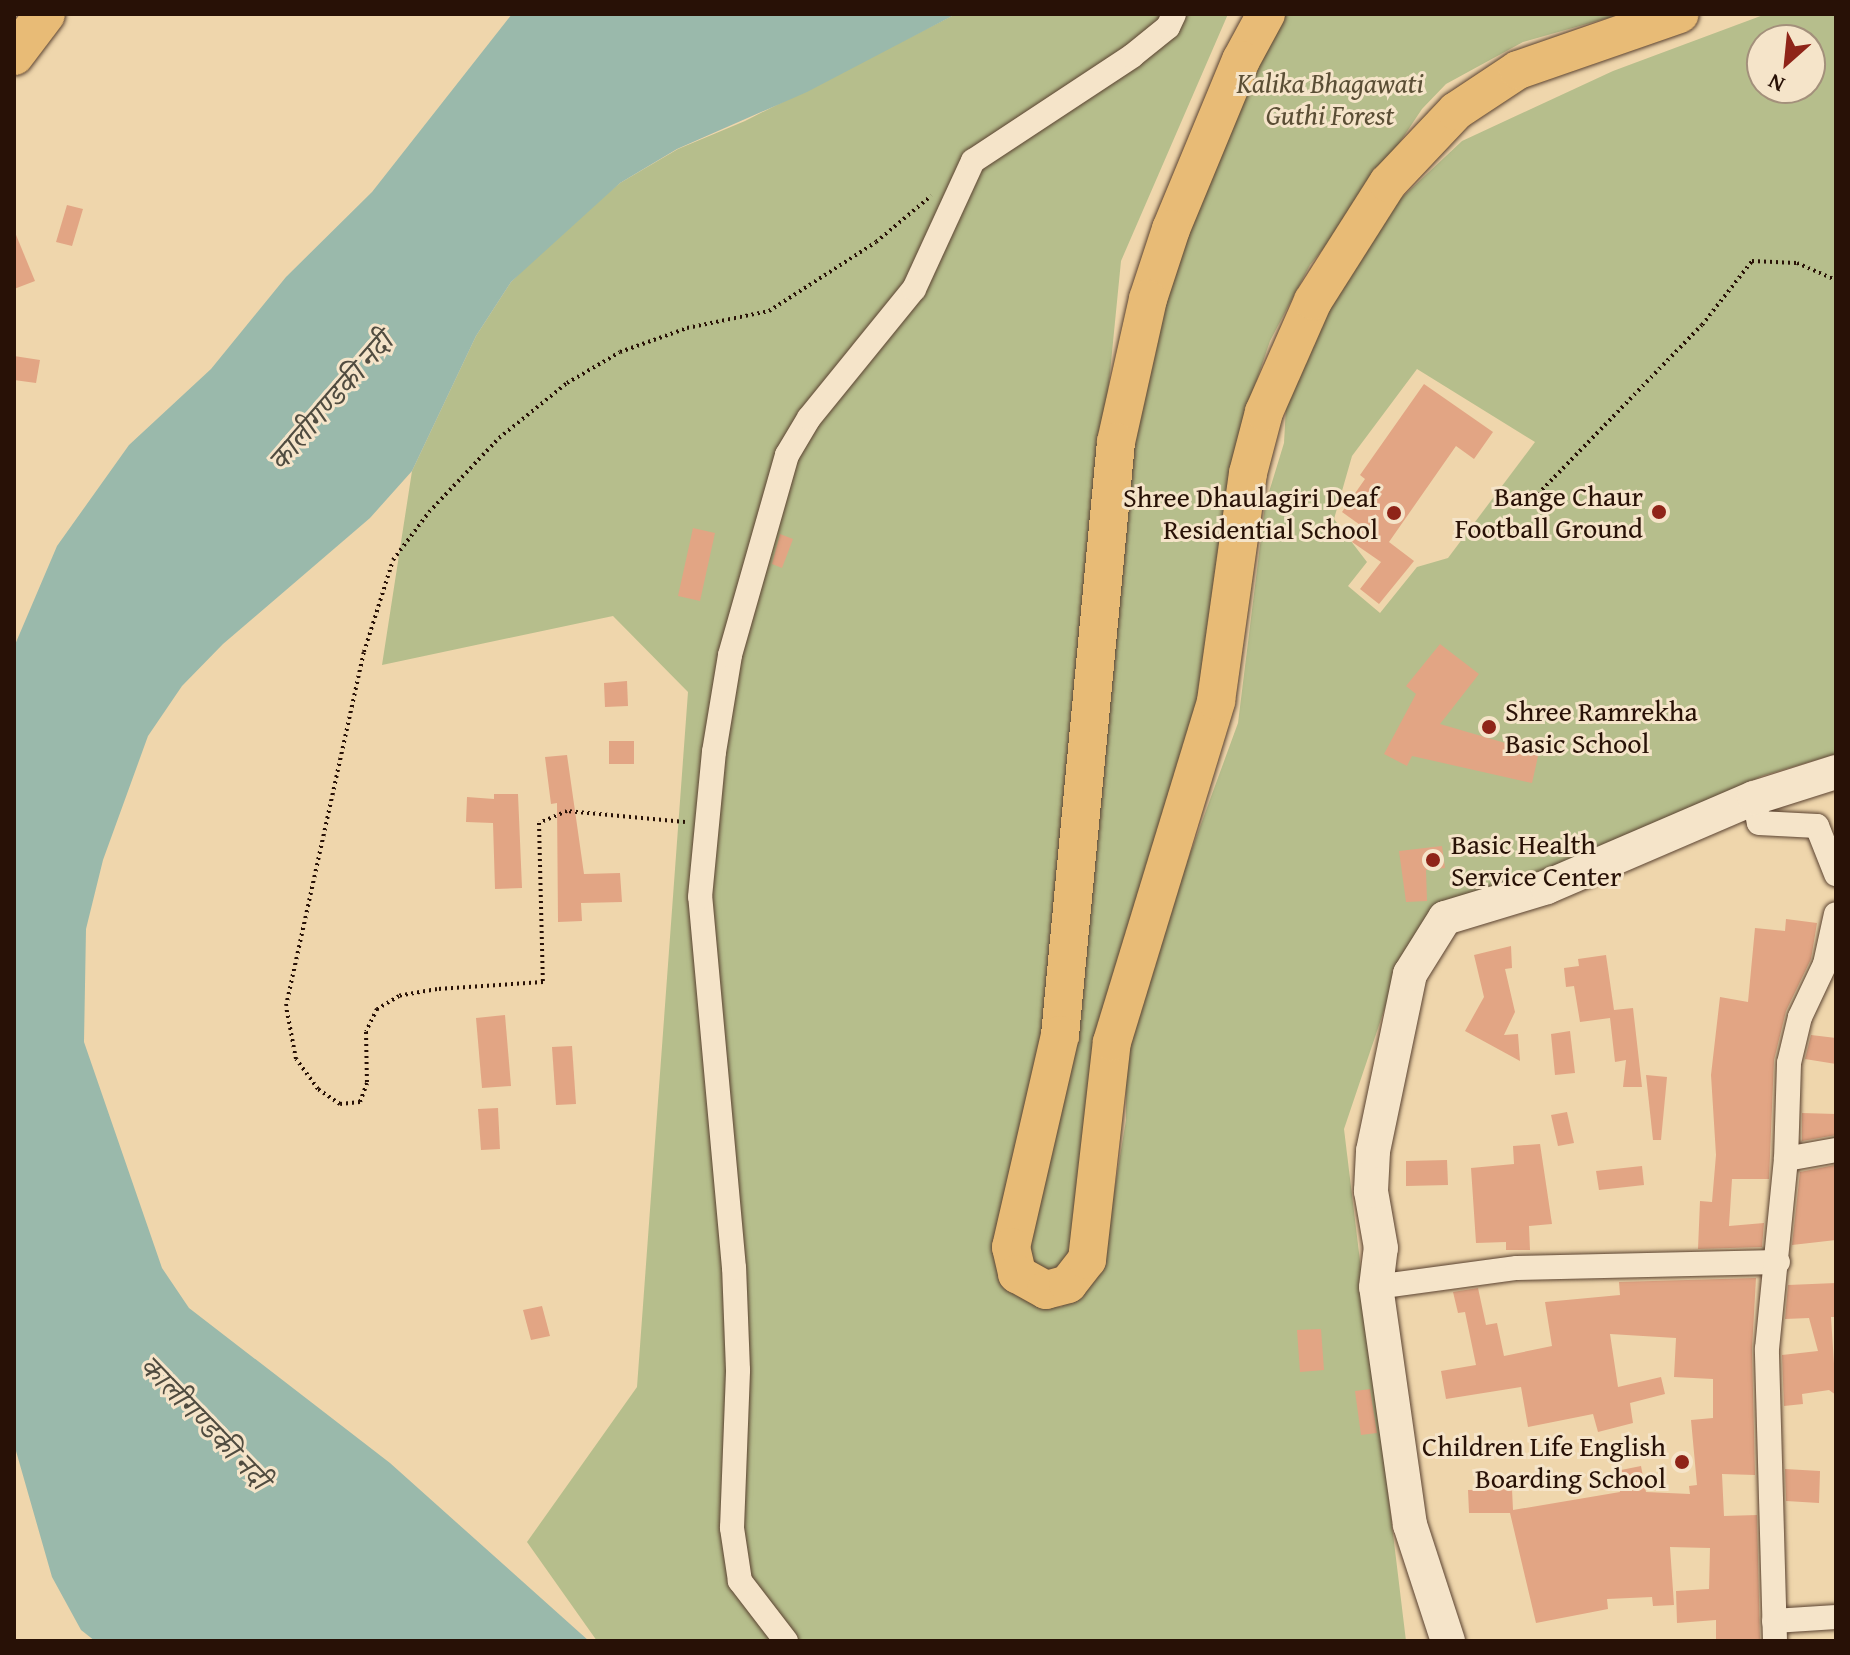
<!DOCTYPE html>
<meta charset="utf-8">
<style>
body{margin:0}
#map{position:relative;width:1850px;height:1655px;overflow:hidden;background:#efd6ac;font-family:"Gentium Book Plus","Noto Serif Devanagari",serif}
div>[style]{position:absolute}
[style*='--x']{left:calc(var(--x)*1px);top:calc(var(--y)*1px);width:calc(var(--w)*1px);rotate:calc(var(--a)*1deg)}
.green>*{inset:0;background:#b6be8c}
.water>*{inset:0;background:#9ab9ab}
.building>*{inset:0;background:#e2a584}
.path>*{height:4px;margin-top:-2px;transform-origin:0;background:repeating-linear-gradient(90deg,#281106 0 2px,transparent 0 6px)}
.roads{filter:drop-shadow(0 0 2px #5a4230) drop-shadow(0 0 2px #5a4230)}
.minor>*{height:24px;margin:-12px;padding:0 12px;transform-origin:12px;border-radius:12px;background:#f5e4c9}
.secondary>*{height:34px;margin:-17px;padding:0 17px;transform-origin:17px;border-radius:17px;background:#f5e4c9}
.primary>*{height:38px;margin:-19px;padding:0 19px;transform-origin:19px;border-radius:19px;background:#e8bb76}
.trunk>*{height:40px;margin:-20px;padding:0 20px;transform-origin:20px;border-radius:20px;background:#e8bb76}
.dots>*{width:22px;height:22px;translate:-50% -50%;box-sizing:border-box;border:4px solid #f5e4c9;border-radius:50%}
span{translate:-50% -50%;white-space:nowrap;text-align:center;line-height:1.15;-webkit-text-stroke:6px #f5e4c9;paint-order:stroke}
.park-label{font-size:28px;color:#5a4e35;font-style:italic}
.poi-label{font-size:28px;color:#281106}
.right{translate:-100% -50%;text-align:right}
.left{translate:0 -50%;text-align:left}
.water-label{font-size:30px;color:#504c40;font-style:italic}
.frame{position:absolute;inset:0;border:16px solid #281106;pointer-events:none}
.north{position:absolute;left:1746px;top:24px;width:80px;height:80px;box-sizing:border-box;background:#f5e4c9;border:2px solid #a3907b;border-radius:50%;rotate:207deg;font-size:22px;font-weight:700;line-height:32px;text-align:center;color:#281106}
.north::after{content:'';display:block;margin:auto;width:28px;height:36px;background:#8f2418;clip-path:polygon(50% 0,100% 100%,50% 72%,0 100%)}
</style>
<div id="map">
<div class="green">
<i style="clip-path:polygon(evenodd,956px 14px,1228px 14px,1121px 261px,1019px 1296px,1061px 1307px,1101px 1271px,1126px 1120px,1126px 1048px,1136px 1002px,1238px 723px,1265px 505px,1284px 443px,1287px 388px,1315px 327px,1397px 202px,1462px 141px,1613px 71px,1766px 14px,1836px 14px,1836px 754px,1762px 776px,1603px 849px,1430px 910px,1401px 960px,1344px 1129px,1406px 1641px,597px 1641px,527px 1542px,637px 1387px,688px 692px,613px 616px,382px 665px,412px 471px,476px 336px,511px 282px,564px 229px,620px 183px,678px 149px,745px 121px,956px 14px,1762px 40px,1810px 40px,1810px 88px,1762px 88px,1762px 40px,956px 14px,1417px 369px,1535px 442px,1448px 558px,1417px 567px,1380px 613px,1348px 586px,1367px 562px,1334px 519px,1352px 456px,1417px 369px)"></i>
<i style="clip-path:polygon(1285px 14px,1622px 14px,1523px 42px,1446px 84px,1422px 109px,1354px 211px,1310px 265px,1270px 341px,1249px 403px,1211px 652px,1071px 1269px,1040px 1280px,1022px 1234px,1134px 395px,1232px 107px)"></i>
</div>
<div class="water">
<i style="clip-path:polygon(512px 14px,956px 14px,807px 92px,677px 149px,620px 183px,511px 282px,476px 336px,412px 471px,370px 518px,223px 644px,182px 686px,148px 736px,103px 860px,86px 929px,84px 1042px,162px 1268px,189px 1308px,390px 1463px,589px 1641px,95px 1641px,81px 1630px,52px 1577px,14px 1444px,14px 647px,57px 546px,129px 445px,211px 369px,286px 277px,372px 192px)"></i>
</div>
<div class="building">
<i style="clip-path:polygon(67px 205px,83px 209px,72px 246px,56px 242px)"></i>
<i style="clip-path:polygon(14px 230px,35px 281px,14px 289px)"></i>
<i style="clip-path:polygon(14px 356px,40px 360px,36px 383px,14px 380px)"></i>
<i style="clip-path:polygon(1424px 384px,1493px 432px,1474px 459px,1456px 446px,1389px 542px,1414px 561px,1379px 604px,1360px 589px,1381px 562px,1352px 542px,1363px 527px,1342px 512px,1365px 479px,1360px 475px)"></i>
<i style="clip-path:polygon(693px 528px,715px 533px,700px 601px,678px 596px)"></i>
<i style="clip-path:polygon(780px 534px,793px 539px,782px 568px,772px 564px)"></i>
<i style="clip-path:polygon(1440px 644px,1479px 674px,1440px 724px,1519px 747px,1521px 739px,1541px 743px,1532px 783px,1412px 756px,1407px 766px,1384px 754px,1416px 694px,1406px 686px)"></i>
<i style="clip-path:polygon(627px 681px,628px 706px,605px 707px,604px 683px)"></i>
<i style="clip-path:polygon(609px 741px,634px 741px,634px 764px,609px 764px)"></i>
<i style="clip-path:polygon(567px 755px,584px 874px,620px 873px,622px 902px,581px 903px,582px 921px,558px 922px,557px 803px,551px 804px,545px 757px)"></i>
<i style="clip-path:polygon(494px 794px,518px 794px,522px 888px,495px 889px,493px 823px,466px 822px,467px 797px,494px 799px)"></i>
<i style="clip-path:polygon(1442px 846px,1445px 868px,1426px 870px,1427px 901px,1406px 902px,1399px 851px)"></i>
<i style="clip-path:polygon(1786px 919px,1817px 923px,1811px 959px,1786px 1011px,1774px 1060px,1769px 1179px,1732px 1179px,1729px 1226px,1764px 1223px,1762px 1247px,1698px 1249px,1700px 1201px,1712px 1202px,1716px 1155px,1711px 1075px,1720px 997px,1748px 1002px,1755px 928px,1785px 931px)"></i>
<i style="clip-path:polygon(1511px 946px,1512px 968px,1505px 969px,1515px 1012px,1504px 1035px,1518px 1034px,1520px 1061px,1465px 1031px,1484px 997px,1474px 955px)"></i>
<i style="clip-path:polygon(1606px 955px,1614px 1010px,1633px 1008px,1642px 1087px,1623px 1087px,1626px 1060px,1615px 1062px,1610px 1018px,1580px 1022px,1574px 986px,1566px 987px,1564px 968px,1579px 966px,1578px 959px)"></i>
<i style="clip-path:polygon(505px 1015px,511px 1086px,482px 1088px,476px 1018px)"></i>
<i style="clip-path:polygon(1570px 1031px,1575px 1073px,1555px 1075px,1551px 1034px)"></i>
<i style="clip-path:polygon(1811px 1035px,1836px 1038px,1836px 1064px,1805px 1059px)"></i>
<i style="clip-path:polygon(572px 1046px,576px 1104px,556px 1105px,552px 1047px)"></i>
<i style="clip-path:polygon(1646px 1075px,1667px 1077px,1661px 1140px,1653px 1140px)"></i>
<i style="clip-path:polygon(498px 1108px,500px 1149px,481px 1150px,478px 1109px)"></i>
<i style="clip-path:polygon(1567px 1112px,1574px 1143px,1558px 1146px,1551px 1115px)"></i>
<i style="clip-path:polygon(1802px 1113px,1836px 1114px,1836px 1135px,1802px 1141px)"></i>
<i style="clip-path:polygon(1540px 1144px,1552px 1224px,1529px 1226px,1530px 1250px,1506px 1250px,1506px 1242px,1476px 1243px,1471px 1168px,1514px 1164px,1513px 1146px)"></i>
<i style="clip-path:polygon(1447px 1160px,1448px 1185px,1406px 1186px,1406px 1161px)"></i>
<i style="clip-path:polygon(1835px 1165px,1836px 1240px,1792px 1245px,1800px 1172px)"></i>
<i style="clip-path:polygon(1642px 1166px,1644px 1185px,1599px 1190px,1596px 1171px)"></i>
<i style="clip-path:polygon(1756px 1278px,1752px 1349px,1755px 1475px,1722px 1474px,1724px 1516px,1757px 1515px,1760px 1641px,1716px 1641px,1716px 1620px,1677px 1623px,1676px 1591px,1709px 1589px,1710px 1548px,1670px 1547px,1674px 1605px,1653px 1606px,1652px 1597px,1607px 1599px,1608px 1609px,1536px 1623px,1510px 1513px,1469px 1513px,1468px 1490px,1512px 1489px,1513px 1510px,1620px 1492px,1616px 1471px,1641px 1466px,1646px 1492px,1690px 1494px,1689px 1486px,1697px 1485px,1691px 1420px,1713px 1418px,1713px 1379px,1674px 1377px,1676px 1338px,1610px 1334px,1618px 1387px,1661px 1377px,1665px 1394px,1630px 1403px,1633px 1423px,1598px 1432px,1593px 1414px,1528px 1427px,1521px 1387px,1446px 1399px,1441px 1371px,1476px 1365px,1465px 1312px,1458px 1313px,1453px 1292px,1478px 1288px,1486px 1325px,1497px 1323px,1504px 1356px,1552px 1346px,1545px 1302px,1620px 1295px,1619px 1282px)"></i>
<i style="clip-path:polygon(1836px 1283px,1836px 1317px,1831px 1317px,1836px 1395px,1829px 1390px,1802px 1394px,1803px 1404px,1784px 1406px,1782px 1355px,1818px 1351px,1809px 1318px,1785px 1319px,1788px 1285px)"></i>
<i style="clip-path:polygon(542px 1306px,550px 1336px,531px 1340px,523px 1310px)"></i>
<i style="clip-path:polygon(1321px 1329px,1324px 1370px,1300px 1372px,1297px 1330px)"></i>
<i style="clip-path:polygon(1370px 1389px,1377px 1433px,1361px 1435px,1355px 1391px)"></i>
<i style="clip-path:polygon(1785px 1469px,1820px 1471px,1819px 1503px,1786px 1501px)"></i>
</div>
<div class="path">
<i style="--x:1538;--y:494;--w:235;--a:-45.9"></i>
<i style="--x:1702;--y:325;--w:81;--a:-52"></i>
<i style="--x:1752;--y:261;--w:45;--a:2.5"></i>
<i style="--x:1797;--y:263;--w:43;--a:23.6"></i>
<i style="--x:685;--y:822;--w:119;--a:-174.7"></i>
<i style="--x:567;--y:811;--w:30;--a:157"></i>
<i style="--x:539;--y:823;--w:159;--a:88.6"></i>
<i style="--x:543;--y:982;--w:106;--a:176.2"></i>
<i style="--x:437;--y:989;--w:39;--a:170"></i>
<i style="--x:399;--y:996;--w:26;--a:149"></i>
<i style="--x:377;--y:1009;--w:25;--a:116"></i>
<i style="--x:366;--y:1032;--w:51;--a:88.9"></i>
<i style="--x:367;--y:1083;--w:20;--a:110"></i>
<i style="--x:360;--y:1102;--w:20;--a:174"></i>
<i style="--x:340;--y:1104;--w:27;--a:-146"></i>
<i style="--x:318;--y:1089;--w:37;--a:-126"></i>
<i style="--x:296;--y:1059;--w:54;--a:-100.7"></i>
<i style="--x:286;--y:1006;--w:362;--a:-77.6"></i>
<i style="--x:364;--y:652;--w:96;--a:-72.5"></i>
<i style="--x:393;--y:560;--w:60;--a:-53.1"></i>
<i style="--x:429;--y:512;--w:102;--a:-46.6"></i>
<i style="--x:499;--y:438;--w:87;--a:-39"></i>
<i style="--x:567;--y:383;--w:61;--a:-30.3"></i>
<i style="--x:620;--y:352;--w:71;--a:-19.7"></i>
<i style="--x:687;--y:328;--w:84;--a:-11.7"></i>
<i style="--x:769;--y:311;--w:127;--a:-32.8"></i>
<i style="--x:876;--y:242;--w:72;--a:-39.9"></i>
</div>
<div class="roads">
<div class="minor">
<i style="--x:1754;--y:798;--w:25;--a:79"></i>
<i style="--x:1759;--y:823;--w:58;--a:3"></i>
<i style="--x:1817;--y:826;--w:52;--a:68.4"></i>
<i style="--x:1786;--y:1159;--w:51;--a:-10.2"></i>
<i style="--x:1376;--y:1287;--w:142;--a:-7.7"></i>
<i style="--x:1517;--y:1268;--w:261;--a:-1.3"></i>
<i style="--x:1774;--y:1621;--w:62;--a:-3.7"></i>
<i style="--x:786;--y:1641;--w:76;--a:-127.5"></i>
<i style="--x:740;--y:1581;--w:54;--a:-98.6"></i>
<i style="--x:732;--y:1528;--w:158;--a:-87.8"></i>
<i style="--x:738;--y:1370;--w:102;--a:-92.2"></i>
<i style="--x:734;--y:1268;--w:373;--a:-95.2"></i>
<i style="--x:700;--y:897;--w:146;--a:-84.5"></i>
<i style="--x:714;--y:752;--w:98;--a:-80.6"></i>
<i style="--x:730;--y:655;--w:208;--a:-74.1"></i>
<i style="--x:787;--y:455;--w:43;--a:-59.3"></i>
<i style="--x:809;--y:418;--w:166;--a:-50.9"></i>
<i style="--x:914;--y:289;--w:141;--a:-65.3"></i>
<i style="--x:973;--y:161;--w:191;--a:-33.4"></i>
<i style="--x:1132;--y:56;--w:46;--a:-38.9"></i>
<i style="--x:1168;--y:27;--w:14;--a:-65"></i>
<i style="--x:1775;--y:1641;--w:292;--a:-91.6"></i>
<i style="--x:1767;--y:1349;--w:191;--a:-84.3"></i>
<i style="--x:1786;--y:1159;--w:96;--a:-88.2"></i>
<i style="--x:1789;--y:1063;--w:47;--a:-76.6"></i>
<i style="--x:1800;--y:1017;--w:59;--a:-64.7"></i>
<i style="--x:1825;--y:964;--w:51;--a:-77.6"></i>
</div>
<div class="secondary">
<i style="--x:1448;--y:1641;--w:122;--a:-108.1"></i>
<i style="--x:1410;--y:1525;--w:240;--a:-98.1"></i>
<i style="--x:1376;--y:1287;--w:39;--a:-83"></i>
<i style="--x:1381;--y:1248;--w:58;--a:-100"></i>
<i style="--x:1371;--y:1191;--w:40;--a:-87.1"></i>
<i style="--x:1373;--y:1151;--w:181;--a:-78.2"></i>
<i style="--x:1410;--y:974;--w:66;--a:-58"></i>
<i style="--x:1445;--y:918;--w:107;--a:-16.9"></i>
<i style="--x:1547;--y:887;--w:225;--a:-23.3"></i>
<i style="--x:1754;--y:798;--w:86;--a:-17.6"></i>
</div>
<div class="primary">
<i style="--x:1266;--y:14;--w:52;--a:118.5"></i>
<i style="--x:1241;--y:60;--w:183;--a:112.5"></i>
<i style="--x:1171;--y:229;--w:74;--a:108.2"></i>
<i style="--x:1148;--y:299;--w:147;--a:102.6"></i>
<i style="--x:1116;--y:442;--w:596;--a:95.39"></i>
<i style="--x:1060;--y:1035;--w:218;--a:103"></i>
<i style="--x:1011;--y:1247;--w:28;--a:77"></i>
<i style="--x:1017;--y:1274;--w:33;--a:29"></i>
<i style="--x:1046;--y:1290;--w:23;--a:-15"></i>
<i style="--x:1068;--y:1284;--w:31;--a:-52"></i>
<i style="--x:1087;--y:1260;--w:219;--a:-83.5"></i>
<i style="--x:1112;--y:1042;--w:357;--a:-73"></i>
<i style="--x:1216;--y:701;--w:230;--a:-82"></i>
<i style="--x:1248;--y:473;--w:63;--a:-75.3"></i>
<i style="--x:1264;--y:412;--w:121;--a:-66.2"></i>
<i style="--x:1313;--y:301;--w:140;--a:-57.6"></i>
<i style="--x:1388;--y:183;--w:99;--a:-46.6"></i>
<i style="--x:1456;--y:111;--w:74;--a:-33.5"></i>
<i style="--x:1518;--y:70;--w:171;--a:-19.1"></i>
</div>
<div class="trunk">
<i style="--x:14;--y:55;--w:51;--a:-52.9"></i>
</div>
</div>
<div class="dots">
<i style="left:1659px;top:512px;background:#8f2418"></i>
<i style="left:1394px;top:513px;background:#8f2418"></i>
<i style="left:1489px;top:727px;background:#8f2418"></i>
<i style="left:1433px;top:860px;background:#8f2418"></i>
<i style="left:1682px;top:1462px;background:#8f2418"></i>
</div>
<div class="park-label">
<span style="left:1330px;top:99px">Kalika Bhagawati<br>Guthi Forest</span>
</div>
<div class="poi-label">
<span class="right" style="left:1643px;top:512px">Bange Chaur<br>Football Ground</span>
<span class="right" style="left:1378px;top:513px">Shree Dhaulagiri Deaf<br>Residential School</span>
<span class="left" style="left:1505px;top:727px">Shree Ramrekha<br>Basic School</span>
<span class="left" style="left:1451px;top:860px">Basic Health<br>Service Center</span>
<span class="right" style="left:1666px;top:1462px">Children Life English<br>Boarding School</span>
</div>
<div class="water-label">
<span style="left:330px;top:401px;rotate:-49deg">कालीगण्डकी नदी</span>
<span style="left:205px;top:1422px;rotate:46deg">कालीगण्डकी नदी</span>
</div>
<div class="frame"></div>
<div class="north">N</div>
</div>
